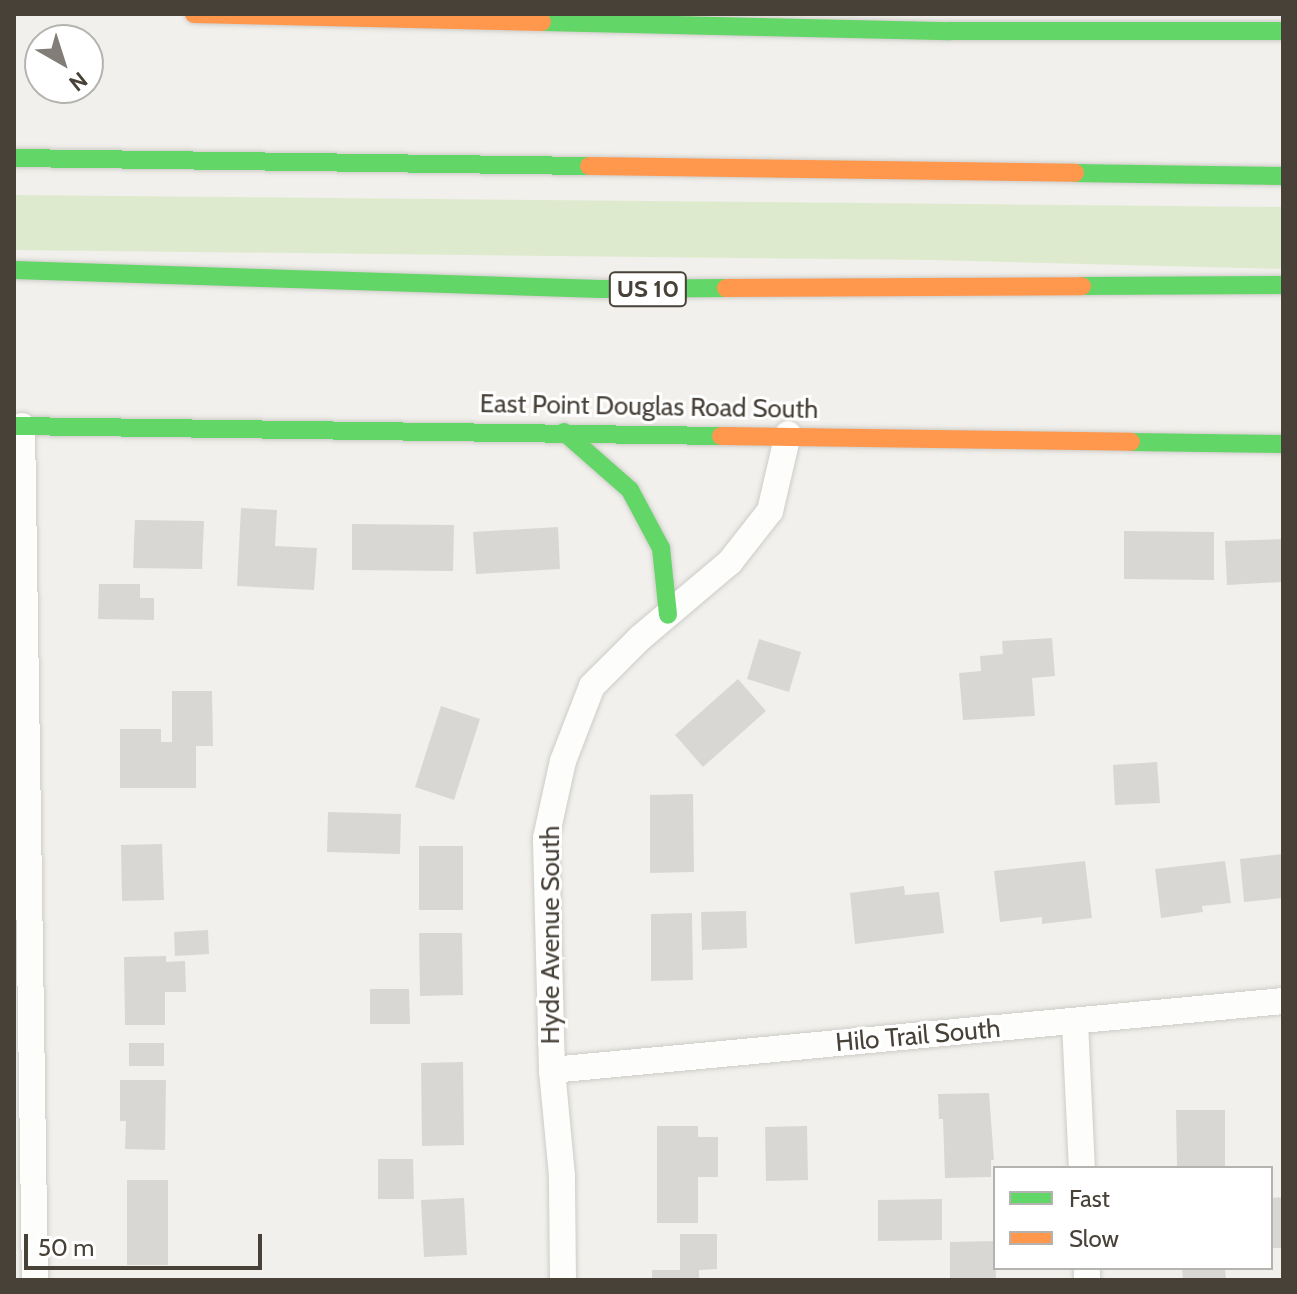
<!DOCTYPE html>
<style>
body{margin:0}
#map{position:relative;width:1297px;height:1294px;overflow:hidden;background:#f1f0ec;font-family:Cabin,sans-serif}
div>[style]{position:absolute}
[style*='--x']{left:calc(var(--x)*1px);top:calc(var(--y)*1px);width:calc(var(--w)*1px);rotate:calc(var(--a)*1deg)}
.green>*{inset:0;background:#deeacd}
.building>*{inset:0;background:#d9d7d3}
.roads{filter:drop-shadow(0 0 2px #ceccc8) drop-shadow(0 0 2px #ceccc8)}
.street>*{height:26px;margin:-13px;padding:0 13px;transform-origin:13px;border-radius:13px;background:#fdfdfc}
.fast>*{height:18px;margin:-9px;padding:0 9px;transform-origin:9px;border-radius:9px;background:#63d668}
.slow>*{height:18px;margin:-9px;padding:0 9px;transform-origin:9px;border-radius:9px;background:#ff974d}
span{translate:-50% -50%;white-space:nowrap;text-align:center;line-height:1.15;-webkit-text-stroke:6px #fff;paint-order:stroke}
.shield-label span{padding:2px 6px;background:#fff;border:2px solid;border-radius:6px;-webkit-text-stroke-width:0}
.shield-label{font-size:24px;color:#474138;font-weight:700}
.street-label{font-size:26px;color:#474138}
.frame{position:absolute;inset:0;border:16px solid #474138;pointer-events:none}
.legend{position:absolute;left:993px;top:1166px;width:280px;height:104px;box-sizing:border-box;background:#fff;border:2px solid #b5b3af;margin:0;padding:10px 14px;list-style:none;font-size:24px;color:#474138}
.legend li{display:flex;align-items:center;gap:16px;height:40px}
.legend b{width:40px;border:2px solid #b5b3af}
.north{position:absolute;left:24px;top:24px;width:80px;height:80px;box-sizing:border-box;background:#fff;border:2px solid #b5b3af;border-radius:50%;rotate:141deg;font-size:22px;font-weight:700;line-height:32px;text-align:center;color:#474138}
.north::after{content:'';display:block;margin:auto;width:28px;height:36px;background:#827e77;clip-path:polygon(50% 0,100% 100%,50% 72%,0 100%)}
.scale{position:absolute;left:24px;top:1234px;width:238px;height:36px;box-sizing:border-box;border:4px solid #474138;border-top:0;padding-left:10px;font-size:24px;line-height:28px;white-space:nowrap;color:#474138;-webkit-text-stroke:6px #fff;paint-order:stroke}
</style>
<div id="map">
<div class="green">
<i style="clip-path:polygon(14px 195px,1283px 207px,1283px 269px,933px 260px,14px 250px)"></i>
</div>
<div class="building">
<i style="clip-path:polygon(241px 508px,277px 510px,275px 546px,317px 548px,314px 590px,237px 586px)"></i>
<i style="clip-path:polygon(135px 520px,204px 521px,202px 569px,133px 568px)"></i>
<i style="clip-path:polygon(352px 524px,454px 525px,453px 571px,352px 570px)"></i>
<i style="clip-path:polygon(558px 527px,560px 569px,476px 574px,473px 532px)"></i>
<i style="clip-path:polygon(1124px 531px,1214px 532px,1214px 580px,1124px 579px)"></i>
<i style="clip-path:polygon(1283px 539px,1283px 582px,1227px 585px,1225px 541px)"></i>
<i style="clip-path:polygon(99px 584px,140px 584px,140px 598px,154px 598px,154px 620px,98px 619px)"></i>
<i style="clip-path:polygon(1052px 638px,1055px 676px,1032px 678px,1035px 716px,963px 720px,959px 673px,981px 671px,980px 656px,1003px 654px,1002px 641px)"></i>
<i style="clip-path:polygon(759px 639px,801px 652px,789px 692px,747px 679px)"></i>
<i style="clip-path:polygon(738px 679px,766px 711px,703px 767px,675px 735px)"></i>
<i style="clip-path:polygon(172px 691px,212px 691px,213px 746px,196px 746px,196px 788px,120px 788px,120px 729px,161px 729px,161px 742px,172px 742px)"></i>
<i style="clip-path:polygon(441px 706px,480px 719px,454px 800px,415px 787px)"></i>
<i style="clip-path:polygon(1157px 762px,1160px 803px,1115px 805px,1113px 765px)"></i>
<i style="clip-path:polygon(693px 794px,694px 872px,650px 873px,650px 795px)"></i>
<i style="clip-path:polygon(328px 812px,401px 814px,400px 854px,327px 852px)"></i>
<i style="clip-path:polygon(162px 844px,164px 900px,122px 901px,121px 845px)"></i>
<i style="clip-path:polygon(419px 846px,463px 846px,463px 910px,419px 910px)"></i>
<i style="clip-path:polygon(1283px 854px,1283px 898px,1244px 902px,1240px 859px)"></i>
<i style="clip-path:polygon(1085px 861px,1092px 918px,1042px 924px,1042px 917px,1000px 922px,994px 871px)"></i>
<i style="clip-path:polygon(1225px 861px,1231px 903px,1202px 906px,1203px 912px,1161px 918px,1155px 869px)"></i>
<i style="clip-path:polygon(904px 886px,905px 895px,939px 892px,944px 933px,855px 944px,850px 893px)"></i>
<i style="clip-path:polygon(746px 911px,747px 948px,702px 950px,701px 912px)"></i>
<i style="clip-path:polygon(692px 913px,693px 980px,651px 981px,651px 914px)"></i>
<i style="clip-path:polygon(208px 930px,209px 954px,175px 956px,174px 932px)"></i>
<i style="clip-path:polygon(419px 933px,462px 933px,463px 995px,420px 996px)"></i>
<i style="clip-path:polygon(166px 956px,166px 962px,185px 961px,186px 992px,165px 992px,165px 1025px,125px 1025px,124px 957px)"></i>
<i style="clip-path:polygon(370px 989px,409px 989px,410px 1024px,370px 1024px)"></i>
<i style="clip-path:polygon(129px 1043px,164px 1043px,164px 1066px,129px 1066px)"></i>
<i style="clip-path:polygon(463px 1062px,464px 1145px,422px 1146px,421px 1063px)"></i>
<i style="clip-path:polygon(120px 1080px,166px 1080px,165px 1150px,125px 1149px,126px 1121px,120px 1121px)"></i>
<i style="clip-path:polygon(989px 1093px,994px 1160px,991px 1160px,991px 1177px,945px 1178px,943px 1119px,939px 1119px,938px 1094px)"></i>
<i style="clip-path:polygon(1176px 1110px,1225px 1110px,1225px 1168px,1177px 1168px)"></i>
<i style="clip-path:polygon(657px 1126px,698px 1126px,698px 1137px,718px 1137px,718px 1177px,698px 1177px,698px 1223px,657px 1223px)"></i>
<i style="clip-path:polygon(807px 1126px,808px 1180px,766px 1181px,765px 1127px)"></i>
<i style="clip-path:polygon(378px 1159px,413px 1159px,414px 1199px,378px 1199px)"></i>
<i style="clip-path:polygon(127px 1180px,168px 1180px,168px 1265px,127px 1265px)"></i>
<i style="clip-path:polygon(1283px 1197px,1283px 1248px,1271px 1248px,1271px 1198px)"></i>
<i style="clip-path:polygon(464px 1198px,467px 1255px,424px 1257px,421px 1200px)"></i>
<i style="clip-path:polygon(942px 1199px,942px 1240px,878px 1241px,878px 1200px)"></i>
<i style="clip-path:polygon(680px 1234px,717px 1234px,717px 1269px,699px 1270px,699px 1280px,652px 1280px,652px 1270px,680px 1270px)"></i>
<i style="clip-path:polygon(995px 1241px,996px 1280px,950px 1280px,950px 1242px)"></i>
<i style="clip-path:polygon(1182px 1268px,1225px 1268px,1226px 1280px,1183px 1280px)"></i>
</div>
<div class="roads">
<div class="street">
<i style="--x:22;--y:426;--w:854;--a:89.13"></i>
<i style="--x:1075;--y:1022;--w:146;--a:87.3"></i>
<i style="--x:552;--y:1070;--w:734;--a:-5.39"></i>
<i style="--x:1087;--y:1268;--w:12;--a:90"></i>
<i style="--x:563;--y:1280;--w:104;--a:-90.6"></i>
<i style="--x:562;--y:1176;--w:106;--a:-95.4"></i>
<i style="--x:552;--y:1070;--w:232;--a:-91.5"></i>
<i style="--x:546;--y:838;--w:79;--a:-77.6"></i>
<i style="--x:563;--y:761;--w:80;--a:-68.9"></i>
<i style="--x:592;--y:686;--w:68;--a:-45"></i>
<i style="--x:640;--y:638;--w:118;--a:-40.2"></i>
<i style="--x:730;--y:562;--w:65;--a:-51.9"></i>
<i style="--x:770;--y:511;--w:79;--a:-76.8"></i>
</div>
<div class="fast">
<i style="--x:542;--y:22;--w:408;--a:1.3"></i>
<i style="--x:950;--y:31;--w:333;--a:0"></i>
<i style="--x:14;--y:158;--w:575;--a:0.8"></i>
<i style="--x:1075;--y:173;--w:208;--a:0.8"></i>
<i style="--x:14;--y:270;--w:587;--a:1.85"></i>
<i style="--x:601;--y:289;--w:125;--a:-0.5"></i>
<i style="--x:1082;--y:286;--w:201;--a:-0.3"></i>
<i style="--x:14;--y:426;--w:707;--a:0.81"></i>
<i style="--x:564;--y:432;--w:88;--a:41.3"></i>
<i style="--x:630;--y:490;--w:66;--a:61.9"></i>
<i style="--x:661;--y:548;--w:67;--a:84"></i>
<i style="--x:1131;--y:442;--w:152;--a:0.8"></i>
</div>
<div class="slow">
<i style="--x:194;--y:14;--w:348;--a:1.3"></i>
<i style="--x:589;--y:166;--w:486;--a:0.8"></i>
<i style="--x:726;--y:288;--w:356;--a:-0.3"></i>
<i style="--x:721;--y:436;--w:410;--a:0.8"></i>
</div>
</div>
<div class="shield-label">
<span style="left:648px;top:289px">US 10</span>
</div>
<div class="street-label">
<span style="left:649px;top:407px;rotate:1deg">East Point Douglas Road South</span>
<span style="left:551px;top:935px;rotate:-90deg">Hyde Avenue South</span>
<span style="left:918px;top:1036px;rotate:-5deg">Hilo Trail South</span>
</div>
<div class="frame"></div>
<ul class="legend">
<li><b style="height:10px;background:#63d668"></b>Fast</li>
<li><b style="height:10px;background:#ff974d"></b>Slow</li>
</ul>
<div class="north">N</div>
<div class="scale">50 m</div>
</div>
